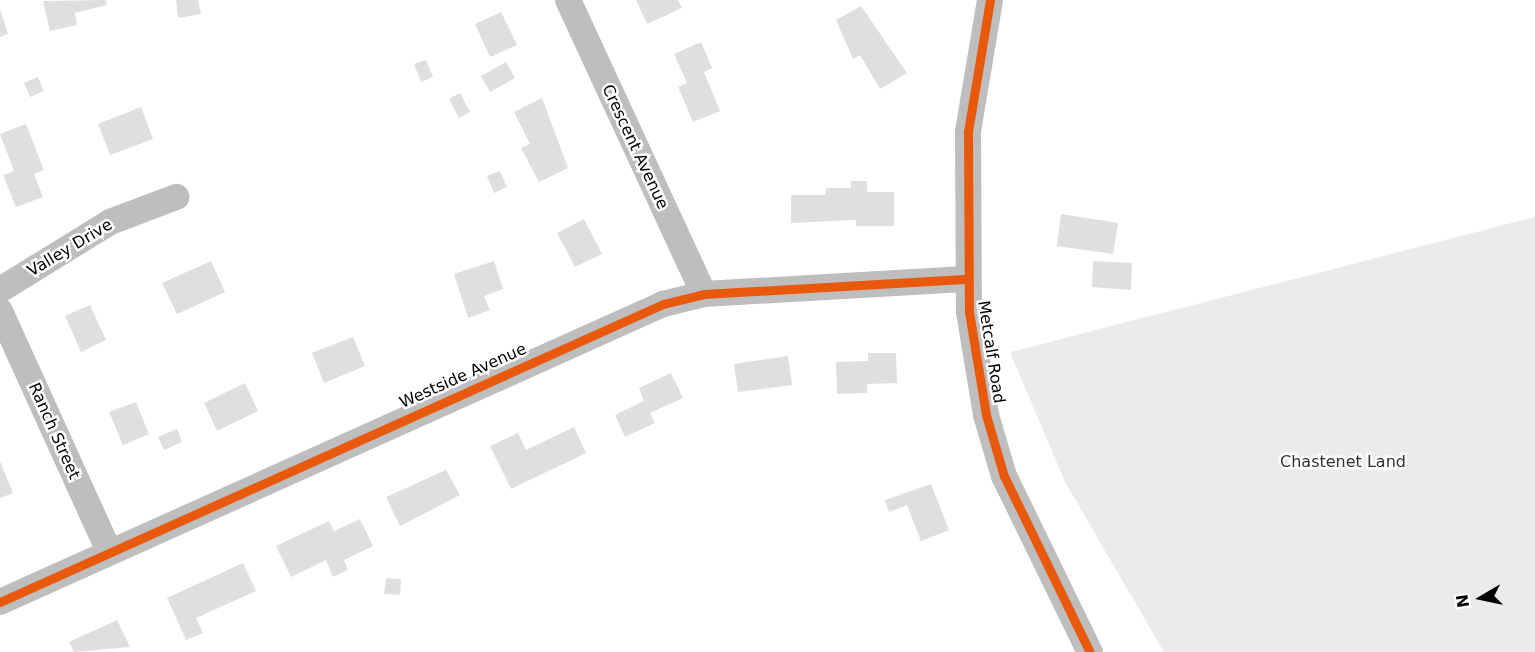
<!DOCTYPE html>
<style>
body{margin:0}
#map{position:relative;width:1535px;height:652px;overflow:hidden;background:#fff;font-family:"DejaVu Sans",sans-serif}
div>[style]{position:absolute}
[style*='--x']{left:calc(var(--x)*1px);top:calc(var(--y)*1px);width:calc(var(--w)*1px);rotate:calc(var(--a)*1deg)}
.green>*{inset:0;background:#ebebeb}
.building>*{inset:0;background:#dfdfdf}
.minor>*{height:26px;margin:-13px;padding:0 13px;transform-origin:13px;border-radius:13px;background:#bebebe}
.cycleway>*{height:9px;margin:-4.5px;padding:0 4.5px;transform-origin:4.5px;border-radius:4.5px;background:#e8590c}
span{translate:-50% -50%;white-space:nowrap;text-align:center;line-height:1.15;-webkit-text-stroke:5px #fff;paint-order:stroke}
.street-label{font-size:16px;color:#000}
.park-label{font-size:16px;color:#323232}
.north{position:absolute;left:1451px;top:568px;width:60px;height:60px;-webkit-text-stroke:4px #fff;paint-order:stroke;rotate:261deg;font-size:16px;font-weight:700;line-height:24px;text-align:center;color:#000}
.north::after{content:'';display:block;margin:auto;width:21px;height:27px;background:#000;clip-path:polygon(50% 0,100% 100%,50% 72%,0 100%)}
</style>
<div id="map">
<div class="green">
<i style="clip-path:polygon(1535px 217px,1535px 652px,1164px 652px,1065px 482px,1010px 352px)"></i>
</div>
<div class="building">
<i style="clip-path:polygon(106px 0,107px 5px,75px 13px,77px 25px,50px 31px,43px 1px)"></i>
<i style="clip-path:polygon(176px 0,198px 0,201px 14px,178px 18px)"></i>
<i style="clip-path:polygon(636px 0,678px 0,682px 8px,647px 24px)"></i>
<i style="clip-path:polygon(861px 6px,907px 73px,880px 89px,860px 55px,853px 59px,836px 20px)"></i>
<i style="clip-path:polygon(0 9px,8px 34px,0 37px)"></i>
<i style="clip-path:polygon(501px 12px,517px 45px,490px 57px,475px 24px)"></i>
<i style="clip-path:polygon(701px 42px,712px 68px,704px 72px,720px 111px,693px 122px,678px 87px,687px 83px,674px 54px)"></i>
<i style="clip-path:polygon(426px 60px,433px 77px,421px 82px,414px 64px)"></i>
<i style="clip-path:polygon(506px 62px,515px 78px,490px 92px,481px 76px)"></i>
<i style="clip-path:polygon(38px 77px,44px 91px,30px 97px,24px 83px)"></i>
<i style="clip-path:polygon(460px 93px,470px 112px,459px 118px,449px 99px)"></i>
<i style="clip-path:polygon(542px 98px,568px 168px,539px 182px,521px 148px,530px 144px,514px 112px)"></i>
<i style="clip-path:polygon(141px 107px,153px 139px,110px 155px,98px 124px)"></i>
<i style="clip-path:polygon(26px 124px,44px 170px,34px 174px,43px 197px,16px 207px,3px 175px,14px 171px,0 134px)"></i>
<i style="clip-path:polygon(500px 171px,507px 187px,494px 193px,487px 176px)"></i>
<i style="clip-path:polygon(851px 181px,867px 181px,867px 192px,894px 192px,894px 226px,856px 226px,856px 220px,791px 223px,791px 195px,826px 195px,826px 188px,851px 188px)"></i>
<i style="clip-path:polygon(1061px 214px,1118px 223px,1113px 254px,1057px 246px)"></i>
<i style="clip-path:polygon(584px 219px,602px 254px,575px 267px,557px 233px)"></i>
<i style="clip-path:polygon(211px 261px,225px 292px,177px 314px,162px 283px)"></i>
<i style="clip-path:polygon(494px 261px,503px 289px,484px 296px,490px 310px,468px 318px,454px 274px)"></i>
<i style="clip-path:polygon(1093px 261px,1132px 263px,1131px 290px,1092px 287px)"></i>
<i style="clip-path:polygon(90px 305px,106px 340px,81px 352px,65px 316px)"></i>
<i style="clip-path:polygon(353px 337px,365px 366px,324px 383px,312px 353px)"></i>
<i style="clip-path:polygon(868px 353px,896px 353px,897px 383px,867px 384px,867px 393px,837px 394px,836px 362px,868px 361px)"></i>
<i style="clip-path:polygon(788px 356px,792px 385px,738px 392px,734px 364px)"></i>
<i style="clip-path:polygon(671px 373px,683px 398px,650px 413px,655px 423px,625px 437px,615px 415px,644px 401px,639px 388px)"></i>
<i style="clip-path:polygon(245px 383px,258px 411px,217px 431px,204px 403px)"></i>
<i style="clip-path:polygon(136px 402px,149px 434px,123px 445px,109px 412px)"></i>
<i style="clip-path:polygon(574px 427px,586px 453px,511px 489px,490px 446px,518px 433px,526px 450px)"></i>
<i style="clip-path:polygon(177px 429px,182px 442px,164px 450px,158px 437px)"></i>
<i style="clip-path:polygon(0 461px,13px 493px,0 498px)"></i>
<i style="clip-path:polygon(446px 470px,460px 495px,400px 526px,386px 497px)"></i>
<i style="clip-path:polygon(931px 484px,949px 530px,921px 541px,907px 505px,889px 512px,885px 500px)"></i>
<i style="clip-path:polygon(360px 519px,373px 546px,344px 560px,348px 570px,333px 577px,326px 560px,291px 577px,276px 546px,329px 521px,334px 531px)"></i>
<i style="clip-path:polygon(243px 563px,256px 591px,196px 618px,203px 633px,186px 640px,167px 598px)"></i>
<i style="clip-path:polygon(386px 578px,401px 579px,400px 595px,384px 594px)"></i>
<i style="clip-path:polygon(117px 620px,130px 647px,74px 652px,69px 642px)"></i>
</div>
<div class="minor">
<i style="--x:568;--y:0;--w:324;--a:65.2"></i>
<i style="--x:990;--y:0;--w:134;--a:99.5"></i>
<i style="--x:968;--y:132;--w:180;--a:89.7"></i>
<i style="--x:969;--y:312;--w:104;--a:80.6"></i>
<i style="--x:986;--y:415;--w:64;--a:73.6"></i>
<i style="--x:1004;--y:476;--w:196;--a:64"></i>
<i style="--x:0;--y:290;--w:129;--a:-31.7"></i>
<i style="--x:110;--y:222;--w:71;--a:-20.7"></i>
<i style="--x:0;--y:311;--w:264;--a:65.6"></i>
<i style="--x:0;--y:602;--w:727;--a:-24.2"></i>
<i style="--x:663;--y:304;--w:42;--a:-13.7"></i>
<i style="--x:704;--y:294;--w:261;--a:-3.3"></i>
</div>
<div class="cycleway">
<i style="--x:990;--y:0;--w:134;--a:99.5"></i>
<i style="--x:968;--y:132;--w:180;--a:89.7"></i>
<i style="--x:969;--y:312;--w:104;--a:80.6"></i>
<i style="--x:986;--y:415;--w:64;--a:73.6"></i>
<i style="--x:1004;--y:476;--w:196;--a:64"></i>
<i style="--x:0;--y:602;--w:727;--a:-24.2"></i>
<i style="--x:663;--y:304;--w:42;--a:-13.7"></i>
<i style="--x:704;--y:294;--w:261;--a:-3.3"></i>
</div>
<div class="street-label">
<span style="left:635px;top:147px;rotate:65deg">Crescent Avenue</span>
<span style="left:70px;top:248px;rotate:-31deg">Valley Drive</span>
<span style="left:991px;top:352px;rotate:81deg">Metcalf Road</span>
<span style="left:463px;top:376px;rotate:-24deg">Westside Avenue</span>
<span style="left:54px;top:431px;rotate:66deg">Ranch Street</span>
</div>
<div class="park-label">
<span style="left:1343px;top:462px">Chastenet Land</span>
</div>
<div class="north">N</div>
</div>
